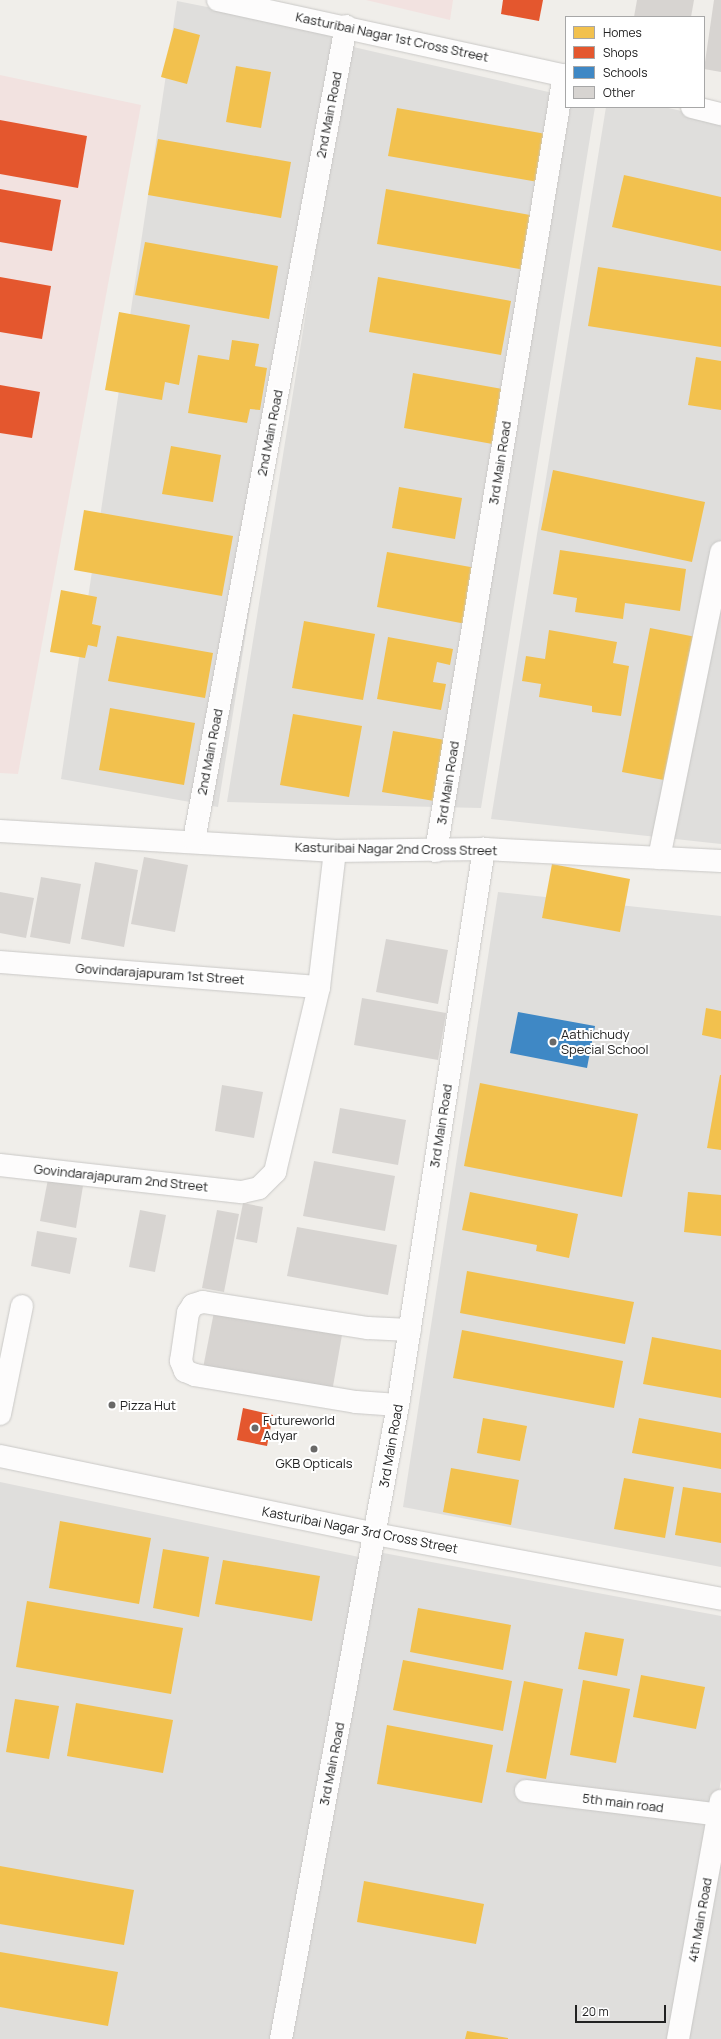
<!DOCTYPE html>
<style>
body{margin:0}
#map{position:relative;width:721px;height:2039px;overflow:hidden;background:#f0eeea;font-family:Manrope,sans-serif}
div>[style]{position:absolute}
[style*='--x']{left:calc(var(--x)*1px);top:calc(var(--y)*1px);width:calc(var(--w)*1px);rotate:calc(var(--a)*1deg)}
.residential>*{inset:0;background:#dfdedc}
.commercial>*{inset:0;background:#f2e2e0}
.homes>*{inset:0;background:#f2c14e}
.shops>*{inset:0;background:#e4572e}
.schools>*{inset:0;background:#3f88c5}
.building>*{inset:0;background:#d7d4d1}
.roads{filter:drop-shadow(0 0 1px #c9c8c6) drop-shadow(0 0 1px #c9c8c6)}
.minor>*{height:22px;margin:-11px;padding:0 11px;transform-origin:11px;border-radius:11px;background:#fdfcfc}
.dots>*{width:11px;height:11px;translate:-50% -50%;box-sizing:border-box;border:2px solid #fff;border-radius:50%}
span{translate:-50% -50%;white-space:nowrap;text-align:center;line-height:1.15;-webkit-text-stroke:4px #fff;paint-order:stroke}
.street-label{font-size:13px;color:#222}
.poi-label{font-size:13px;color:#222}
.left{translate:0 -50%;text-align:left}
.legend{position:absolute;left:565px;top:16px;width:140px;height:92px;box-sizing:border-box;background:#fff;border:1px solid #a7a7a7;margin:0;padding:5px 7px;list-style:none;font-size:12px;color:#222}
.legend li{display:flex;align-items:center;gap:8px;height:20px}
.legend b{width:20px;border:1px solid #a7a7a7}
.scale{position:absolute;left:575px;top:2005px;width:91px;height:18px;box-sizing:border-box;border:2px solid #222;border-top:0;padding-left:5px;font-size:12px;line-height:14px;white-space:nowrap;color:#222;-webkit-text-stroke:3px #fff;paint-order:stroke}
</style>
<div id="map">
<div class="residential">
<i style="clip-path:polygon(177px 1px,342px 34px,218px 807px,61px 779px)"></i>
<i style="clip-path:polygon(349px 46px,566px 96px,566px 107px,595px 107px,481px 808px,227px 802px)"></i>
<i style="clip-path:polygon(606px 107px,664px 107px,721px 120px,721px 844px,491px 819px)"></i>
<i style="clip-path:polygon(498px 892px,721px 916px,721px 1567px,403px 1507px)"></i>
<i style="clip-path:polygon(0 1482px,364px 1558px,275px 2039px,0 2039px)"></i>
<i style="clip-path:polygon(378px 1552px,721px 1616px,721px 1780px,674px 2039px,287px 2039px)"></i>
<i style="clip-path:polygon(721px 1861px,721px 2039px,687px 2039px)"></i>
</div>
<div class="commercial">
<i style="clip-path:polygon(366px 0,453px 0,450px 20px)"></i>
<i style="clip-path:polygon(0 75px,141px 105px,18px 774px,0 773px)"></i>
</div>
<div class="homes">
<i style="clip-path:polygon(174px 28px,200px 35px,187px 84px,161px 77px)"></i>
<i style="clip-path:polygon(236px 66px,271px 72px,261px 128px,226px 122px)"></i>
<i style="clip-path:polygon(397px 108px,546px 134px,538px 182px,388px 156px)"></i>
<i style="clip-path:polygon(158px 139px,291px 162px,281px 218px,148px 195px)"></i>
<i style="clip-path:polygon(624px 175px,721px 197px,721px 251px,612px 227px)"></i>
<i style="clip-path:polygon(386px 189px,541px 217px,531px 271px,377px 244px)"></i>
<i style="clip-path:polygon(145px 242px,278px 266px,269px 319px,135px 295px)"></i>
<i style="clip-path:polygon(598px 267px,721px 286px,721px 347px,588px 326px)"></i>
<i style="clip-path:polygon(378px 277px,511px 301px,501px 355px,369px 332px)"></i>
<i style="clip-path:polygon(119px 312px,190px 325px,179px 385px,165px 382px,162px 400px,105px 390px)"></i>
<i style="clip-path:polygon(232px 340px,259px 344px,255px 366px,267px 368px,260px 410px,250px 409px,247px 423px,188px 413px,198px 355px,229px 360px)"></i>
<i style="clip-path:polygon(696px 357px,721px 361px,721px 410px,688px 405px)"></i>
<i style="clip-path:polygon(413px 373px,508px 390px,498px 445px,404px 428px)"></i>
<i style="clip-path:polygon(171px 446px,221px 455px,213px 502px,162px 494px)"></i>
<i style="clip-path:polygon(553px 470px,705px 502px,692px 562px,541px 530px)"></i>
<i style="clip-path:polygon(399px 487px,462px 498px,455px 539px,392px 528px)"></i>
<i style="clip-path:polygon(84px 510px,233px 536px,222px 596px,74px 570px)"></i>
<i style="clip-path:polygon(560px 550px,686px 569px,680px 611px,625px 603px,623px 619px,575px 612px,577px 598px,553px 594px)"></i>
<i style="clip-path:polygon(387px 552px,476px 568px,466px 624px,377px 607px)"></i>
<i style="clip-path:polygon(61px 590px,97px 597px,92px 624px,101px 626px,97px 647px,88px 645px,85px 658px,50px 652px)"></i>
<i style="clip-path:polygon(304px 621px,375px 634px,363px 700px,292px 688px)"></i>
<i style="clip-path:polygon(650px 628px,696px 637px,669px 781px,622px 772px)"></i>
<i style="clip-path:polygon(549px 630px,617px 642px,613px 663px,629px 666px,621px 716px,592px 712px,592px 706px,539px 697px,541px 684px,522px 681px,526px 656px,545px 659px)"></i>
<i style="clip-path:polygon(117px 636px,213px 653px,205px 698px,108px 681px)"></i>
<i style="clip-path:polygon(388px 637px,453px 649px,450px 665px,437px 662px,433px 682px,446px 684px,441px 710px,377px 699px)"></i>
<i style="clip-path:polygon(110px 708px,195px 723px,184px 785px,99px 770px)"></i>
<i style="clip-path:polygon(293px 714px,362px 726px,349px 797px,280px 785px)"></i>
<i style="clip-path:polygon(393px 731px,445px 740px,434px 801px,382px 792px)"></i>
<i style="clip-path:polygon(552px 864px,630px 879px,620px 932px,542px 918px)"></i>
<i style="clip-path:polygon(706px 1008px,721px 1011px,721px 1039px,702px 1035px)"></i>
<i style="clip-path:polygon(720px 1075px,721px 1075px,721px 1150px,707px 1148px)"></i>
<i style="clip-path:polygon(480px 1083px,638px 1114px,622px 1197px,464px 1166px)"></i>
<i style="clip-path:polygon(470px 1192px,578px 1214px,569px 1258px,536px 1251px,537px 1245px,462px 1230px)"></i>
<i style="clip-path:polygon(688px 1192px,721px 1195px,721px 1236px,684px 1232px)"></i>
<i style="clip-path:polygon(467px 1271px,634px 1302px,625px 1344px,460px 1313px)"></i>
<i style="clip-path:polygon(462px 1330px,623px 1361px,614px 1408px,453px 1378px)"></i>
<i style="clip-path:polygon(652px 1337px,721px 1350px,721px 1398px,643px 1384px)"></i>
<i style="clip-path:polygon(483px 1418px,527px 1426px,520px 1461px,477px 1453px)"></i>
<i style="clip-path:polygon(639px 1418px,721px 1433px,721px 1469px,632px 1453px)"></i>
<i style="clip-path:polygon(451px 1468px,519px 1480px,511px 1525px,443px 1512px)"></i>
<i style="clip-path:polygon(624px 1478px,674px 1487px,665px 1538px,614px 1529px)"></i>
<i style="clip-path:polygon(683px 1487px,721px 1493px,721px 1543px,675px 1535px)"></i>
<i style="clip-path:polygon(60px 1521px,151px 1538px,139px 1604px,49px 1588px)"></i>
<i style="clip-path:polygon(163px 1549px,209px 1557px,199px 1617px,153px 1608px)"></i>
<i style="clip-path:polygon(223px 1560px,320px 1576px,312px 1621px,215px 1604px)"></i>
<i style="clip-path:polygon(27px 1601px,183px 1628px,171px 1694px,16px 1667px)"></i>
<i style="clip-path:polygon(418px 1608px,511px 1625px,503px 1670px,410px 1652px)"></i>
<i style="clip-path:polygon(585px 1632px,624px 1639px,617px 1676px,578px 1669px)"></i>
<i style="clip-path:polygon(403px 1660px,512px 1681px,503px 1731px,393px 1710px)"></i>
<i style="clip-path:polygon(641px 1675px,705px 1687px,696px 1729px,633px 1717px)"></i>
<i style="clip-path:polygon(583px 1680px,630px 1689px,616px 1763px,570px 1755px)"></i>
<i style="clip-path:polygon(524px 1681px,563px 1689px,546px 1779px,506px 1772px)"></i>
<i style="clip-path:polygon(15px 1699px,59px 1706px,49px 1759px,6px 1752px)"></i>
<i style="clip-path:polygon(76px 1703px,173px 1720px,163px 1773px,67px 1756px)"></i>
<i style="clip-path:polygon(387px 1725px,493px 1745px,482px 1803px,377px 1784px)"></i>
<i style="clip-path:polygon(0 1866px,134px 1890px,124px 1945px,0 1924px)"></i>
<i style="clip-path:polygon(364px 1881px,484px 1904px,476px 1944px,357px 1922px)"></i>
<i style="clip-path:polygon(0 1952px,118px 1972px,108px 2026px,0 2007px)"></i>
<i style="clip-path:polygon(467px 2031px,508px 2038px,508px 2039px,465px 2039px)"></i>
</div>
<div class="shops">
<i style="clip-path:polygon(503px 0,543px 0,539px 21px,501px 14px)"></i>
<i style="clip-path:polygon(0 120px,87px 136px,78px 188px,0 174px)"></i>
<i style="clip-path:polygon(0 189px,61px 200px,52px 251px,0 242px)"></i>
<i style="clip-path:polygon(0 277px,51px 286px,42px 339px,0 332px)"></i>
<i style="clip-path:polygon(0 385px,40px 392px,32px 438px,0 433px)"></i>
<i style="clip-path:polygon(243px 1408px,273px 1415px,267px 1446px,237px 1440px)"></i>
</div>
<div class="schools">
<i style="clip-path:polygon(518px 1012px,595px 1026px,587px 1068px,510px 1053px)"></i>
</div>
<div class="building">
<i style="clip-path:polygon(637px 0,694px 0,691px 17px,634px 17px)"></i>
<i style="clip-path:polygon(714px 0,721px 0,721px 72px,704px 69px)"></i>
<i style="clip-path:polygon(144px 857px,188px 865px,175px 932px,131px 924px)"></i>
<i style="clip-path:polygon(95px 862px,138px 870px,124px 947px,81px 939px)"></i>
<i style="clip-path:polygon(41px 877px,81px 884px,70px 944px,30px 937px)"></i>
<i style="clip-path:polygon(0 892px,34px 898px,26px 938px,0 933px)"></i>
<i style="clip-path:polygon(386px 939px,448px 950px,438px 1004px,376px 992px)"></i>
<i style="clip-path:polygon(362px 998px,446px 1013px,438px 1060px,354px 1045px)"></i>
<i style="clip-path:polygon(222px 1085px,263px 1092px,254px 1138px,215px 1131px)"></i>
<i style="clip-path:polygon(340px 1108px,406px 1120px,398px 1165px,332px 1153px)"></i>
<i style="clip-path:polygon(314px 1161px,395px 1176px,385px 1231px,303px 1216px)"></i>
<i style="clip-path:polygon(48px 1179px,83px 1186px,76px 1228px,40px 1221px)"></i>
<i style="clip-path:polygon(243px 1203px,263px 1207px,257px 1243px,236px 1239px)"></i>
<i style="clip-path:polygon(140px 1210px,166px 1215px,155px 1272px,129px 1267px)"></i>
<i style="clip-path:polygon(217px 1210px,239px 1214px,224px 1292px,202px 1288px)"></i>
<i style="clip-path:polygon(297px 1227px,397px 1245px,388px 1295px,287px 1276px)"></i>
<i style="clip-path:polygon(37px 1231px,77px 1238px,70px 1274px,31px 1266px)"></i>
<i style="clip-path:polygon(214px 1312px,342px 1335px,332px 1392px,203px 1368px)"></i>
</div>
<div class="roads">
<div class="minor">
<i style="--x:218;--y:0;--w:356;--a:12.3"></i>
<i style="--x:692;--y:107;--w:30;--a:14"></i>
<i style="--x:0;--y:831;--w:336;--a:3.4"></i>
<i style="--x:335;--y:851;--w:149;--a:-0.8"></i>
<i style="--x:484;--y:849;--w:237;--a:2.9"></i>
<i style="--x:194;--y:840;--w:828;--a:-79.42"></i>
<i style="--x:436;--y:851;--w:786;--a:-80.63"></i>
<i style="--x:659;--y:858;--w:312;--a:-78.5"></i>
<i style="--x:0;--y:962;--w:320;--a:4.5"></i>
<i style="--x:0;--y:1165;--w:244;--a:6.4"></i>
<i style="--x:242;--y:1192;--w:17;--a:-13"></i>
<i style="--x:259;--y:1188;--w:23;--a:-45"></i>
<i style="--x:275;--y:1172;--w:190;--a:-76.6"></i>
<i style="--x:319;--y:987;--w:137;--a:-83.3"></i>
<i style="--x:398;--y:1405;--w:42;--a:-175.9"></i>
<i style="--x:356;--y:1402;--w:163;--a:-170.5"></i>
<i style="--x:195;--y:1375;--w:11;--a:-158"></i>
<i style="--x:185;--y:1371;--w:11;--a:-112"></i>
<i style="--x:181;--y:1361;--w:49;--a:-81.7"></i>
<i style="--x:188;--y:1313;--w:9;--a:-58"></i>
<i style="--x:193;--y:1305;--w:10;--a:-17"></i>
<i style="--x:203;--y:1302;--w:167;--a:9"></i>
<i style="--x:368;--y:1328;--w:42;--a:2.7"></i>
<i style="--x:0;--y:1414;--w:110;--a:-78.5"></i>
<i style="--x:0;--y:1456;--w:383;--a:11.7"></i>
<i style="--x:375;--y:1534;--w:352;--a:10.6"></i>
<i style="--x:526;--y:1791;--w:196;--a:7"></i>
<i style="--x:281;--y:2039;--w:645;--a:-79.54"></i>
<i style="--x:398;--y:1405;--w:563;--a:-81.21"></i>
<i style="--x:678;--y:2039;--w:242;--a:-79.8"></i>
</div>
</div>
<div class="dots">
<i style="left:553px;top:1042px;background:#6a6968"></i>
<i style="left:112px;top:1405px;background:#6a6968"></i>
<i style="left:255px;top:1428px;background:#6a6968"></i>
<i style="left:314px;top:1449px;background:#6a6968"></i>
</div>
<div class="street-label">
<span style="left:392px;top:37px;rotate:12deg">Kasturibai Nagar 1st Cross Street</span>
<span style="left:329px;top:115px;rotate:-79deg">2nd Main Road</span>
<span style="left:270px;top:433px;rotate:-79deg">2nd Main Road</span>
<span style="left:500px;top:463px;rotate:-81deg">3rd Main Road</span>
<span style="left:210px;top:752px;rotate:-79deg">2nd Main Road</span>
<span style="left:448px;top:783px;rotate:-81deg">3rd Main Road</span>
<span style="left:396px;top:849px;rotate:1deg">Kasturibai Nagar 2nd Cross Street</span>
<span style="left:160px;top:974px;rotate:4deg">Govindarajapuram 1st Street</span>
<span style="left:441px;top:1126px;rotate:-81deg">3rd Main Road</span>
<span style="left:121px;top:1178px;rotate:6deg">Govindarajapuram 2nd Street</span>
<span style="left:391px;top:1446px;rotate:-80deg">3rd Main Road</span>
<span style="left:360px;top:1530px;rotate:11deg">Kasturibai Nagar 3rd Cross Street</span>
<span style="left:332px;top:1764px;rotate:-79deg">3rd Main Road</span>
<span style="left:623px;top:1803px;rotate:7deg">5th main road</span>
<span style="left:700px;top:1920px;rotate:-80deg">4th Main Road</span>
</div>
<div class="poi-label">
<span class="left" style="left:561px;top:1042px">Aathichudy<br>Special School</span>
<span class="left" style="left:120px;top:1405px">Pizza Hut</span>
<span class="left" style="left:263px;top:1428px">Futureworld<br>Adyar</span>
<span style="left:314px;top:1463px">GKB Opticals</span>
</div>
<ul class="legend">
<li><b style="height:11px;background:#f2c14e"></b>Homes</li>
<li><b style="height:11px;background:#e4572e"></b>Shops</li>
<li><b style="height:11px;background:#3f88c5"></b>Schools</li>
<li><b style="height:11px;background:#d7d4d1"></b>Other</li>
</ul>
<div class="scale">20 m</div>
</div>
